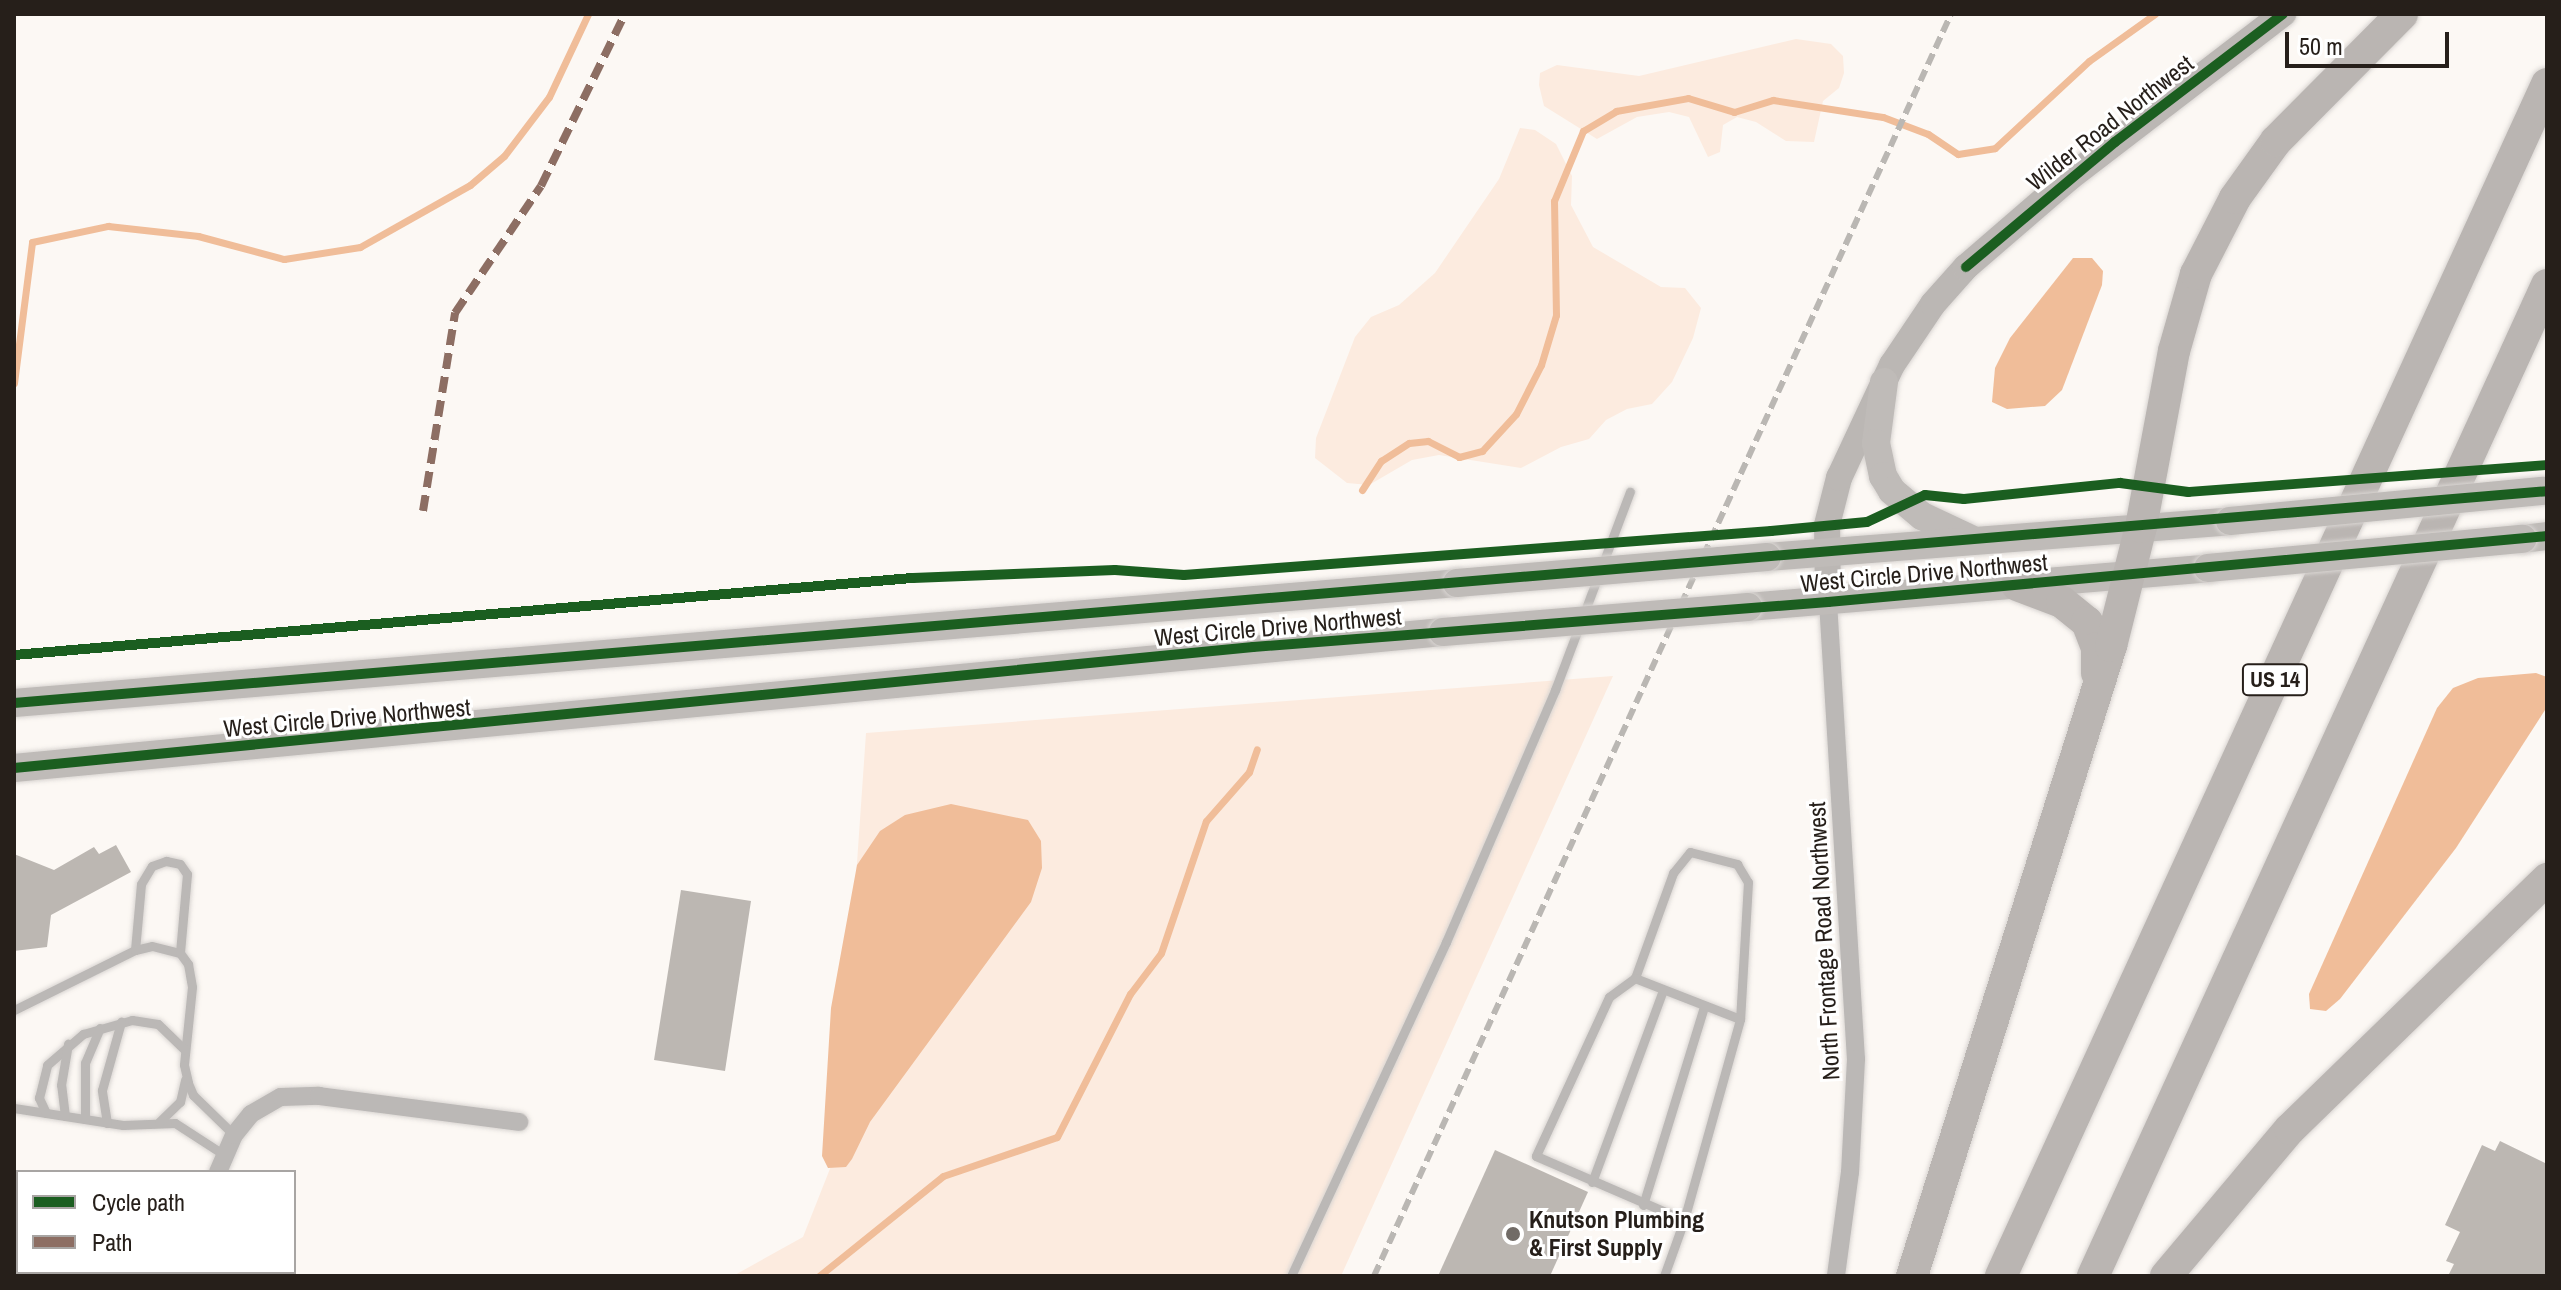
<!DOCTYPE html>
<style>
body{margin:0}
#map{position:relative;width:2561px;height:1290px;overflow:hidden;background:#fcf8f4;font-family:"Archivo Narrow",sans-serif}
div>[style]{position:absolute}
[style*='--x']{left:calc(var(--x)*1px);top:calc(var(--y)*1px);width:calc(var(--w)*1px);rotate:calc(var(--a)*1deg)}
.green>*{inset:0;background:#fcebdf}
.water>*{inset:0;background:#f0bd99}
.stream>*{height:7px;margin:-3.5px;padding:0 3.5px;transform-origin:3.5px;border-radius:3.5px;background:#f0bd99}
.building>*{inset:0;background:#bcb7b2}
.roads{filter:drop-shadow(0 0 2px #d9d5d2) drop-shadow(0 0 2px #d9d5d2)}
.lane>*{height:9px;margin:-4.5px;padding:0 4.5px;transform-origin:4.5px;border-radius:4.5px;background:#bbb8b6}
.street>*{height:18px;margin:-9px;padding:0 9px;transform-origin:9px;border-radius:9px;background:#bbb8b6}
.secondary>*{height:26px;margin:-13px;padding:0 13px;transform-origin:13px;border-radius:13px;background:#bbb7b4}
.primary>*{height:28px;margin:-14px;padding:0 14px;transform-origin:14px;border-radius:14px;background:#bfbbb8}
.highway>*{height:32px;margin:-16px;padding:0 16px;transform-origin:16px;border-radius:16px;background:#bab5b2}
.rail>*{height:6px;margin-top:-3px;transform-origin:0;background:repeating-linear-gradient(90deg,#bab7b3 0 12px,transparent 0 18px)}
.bridges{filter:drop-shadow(0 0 2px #d9d5d2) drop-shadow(0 0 2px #d9d5d2)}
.primary-bridge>*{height:28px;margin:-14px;padding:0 14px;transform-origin:14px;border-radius:14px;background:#bfbbb8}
.quiet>*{height:8px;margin-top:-4px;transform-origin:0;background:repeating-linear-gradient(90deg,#8d6e63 0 16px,transparent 0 24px)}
.cycleway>*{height:10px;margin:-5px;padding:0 5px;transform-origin:5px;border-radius:5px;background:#1b5e20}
.dots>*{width:22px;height:22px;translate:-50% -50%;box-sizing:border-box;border:4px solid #fff;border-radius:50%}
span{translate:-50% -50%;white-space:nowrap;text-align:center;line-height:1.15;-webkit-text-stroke:6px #fff;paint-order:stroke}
.shield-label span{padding:2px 6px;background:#fff;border:2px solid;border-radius:6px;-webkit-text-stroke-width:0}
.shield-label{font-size:22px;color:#261f1a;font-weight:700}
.street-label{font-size:24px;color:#261f1a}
.poi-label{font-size:24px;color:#261f1a;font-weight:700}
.left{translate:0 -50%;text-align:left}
.frame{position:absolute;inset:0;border:16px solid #261f1a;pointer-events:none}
.legend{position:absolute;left:16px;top:1170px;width:280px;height:104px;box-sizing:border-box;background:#fff;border:2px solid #a8a5a3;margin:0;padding:10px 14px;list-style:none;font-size:24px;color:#261f1a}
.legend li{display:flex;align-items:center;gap:16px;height:40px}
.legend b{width:40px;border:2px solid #a8a5a3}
.scale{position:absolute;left:2285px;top:32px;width:164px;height:36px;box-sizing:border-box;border:4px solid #261f1a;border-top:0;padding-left:10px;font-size:24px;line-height:28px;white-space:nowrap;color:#261f1a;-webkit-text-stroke:6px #fff;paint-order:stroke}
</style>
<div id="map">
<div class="green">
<i style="clip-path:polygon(1796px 39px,1831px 44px,1843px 56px,1844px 73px,1839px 88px,1823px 101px,1814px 142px,1786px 141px,1756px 122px,1737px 117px,1723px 125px,1720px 152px,1708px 157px,1689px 117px,1669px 112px,1637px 117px,1597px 139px,1544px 106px,1539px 85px,1540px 73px,1557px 65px,1639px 76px)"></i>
<i style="clip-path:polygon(1520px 128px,1535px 130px,1556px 144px,1572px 176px,1571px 205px,1593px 247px,1661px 287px,1685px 288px,1701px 308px,1693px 338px,1672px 382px,1652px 404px,1627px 409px,1606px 420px,1589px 439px,1561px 447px,1521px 468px,1439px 455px,1412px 460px,1369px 485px,1347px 483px,1315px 458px,1316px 438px,1355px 337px,1371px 317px,1399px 305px,1435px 273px,1499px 179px)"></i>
<i style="clip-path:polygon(1613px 676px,1341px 1276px,733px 1276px,803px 1237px,837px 1151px,866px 733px)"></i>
</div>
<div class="water">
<i style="clip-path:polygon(2073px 258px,2092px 258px,2103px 271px,2102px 285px,2062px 390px,2045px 406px,2007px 409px,1992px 402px,1995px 368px,2010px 338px)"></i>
<i style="clip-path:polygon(2536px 673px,2547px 677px,2547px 707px,2456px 848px,2340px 999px,2326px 1011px,2310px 1009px,2309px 994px,2437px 708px,2453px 688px,2478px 678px)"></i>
<i style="clip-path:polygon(951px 804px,1028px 820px,1041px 841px,1042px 868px,1031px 902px,870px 1122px,852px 1159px,846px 1167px,828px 1168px,822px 1156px,831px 1008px,857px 865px,880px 831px,905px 815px)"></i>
</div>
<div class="stream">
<i style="--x:14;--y:383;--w:142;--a:-82.7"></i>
<i style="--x:32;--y:242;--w:78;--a:-11.9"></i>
<i style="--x:108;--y:226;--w:91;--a:6.3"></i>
<i style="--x:198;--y:236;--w:89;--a:15"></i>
<i style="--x:284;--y:259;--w:77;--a:-9"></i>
<i style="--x:360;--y:247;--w:126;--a:-29.4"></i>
<i style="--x:470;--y:185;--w:45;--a:-40.5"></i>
<i style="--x:504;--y:156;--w:74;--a:-52.7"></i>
<i style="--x:549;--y:97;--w:92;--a:-64.8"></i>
<i style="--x:1362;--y:490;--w:35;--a:-57"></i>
<i style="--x:1381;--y:461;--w:33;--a:-33"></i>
<i style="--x:1409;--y:443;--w:19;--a:-6"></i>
<i style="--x:1428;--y:441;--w:35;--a:27"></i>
<i style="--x:1459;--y:457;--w:24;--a:-15"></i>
<i style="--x:1482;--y:451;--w:50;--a:-47.4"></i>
<i style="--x:1516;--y:414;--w:55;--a:-63"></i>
<i style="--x:1541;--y:365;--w:52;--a:-73.3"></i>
<i style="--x:1556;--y:315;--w:114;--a:-91"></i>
<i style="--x:1554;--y:201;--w:76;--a:-67.5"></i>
<i style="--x:1583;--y:131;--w:39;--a:-31"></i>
<i style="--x:1616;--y:111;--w:73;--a:-10.2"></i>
<i style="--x:1688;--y:98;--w:48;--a:16.9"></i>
<i style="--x:1734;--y:112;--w:41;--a:-17.1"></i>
<i style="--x:1773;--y:100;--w:111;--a:8.8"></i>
<i style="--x:1883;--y:117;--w:48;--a:20.7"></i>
<i style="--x:1928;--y:134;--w:36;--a:34"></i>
<i style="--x:1958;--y:154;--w:37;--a:-9"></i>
<i style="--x:1995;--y:148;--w:128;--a:-42.8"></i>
<i style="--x:2089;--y:61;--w:81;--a:-35.5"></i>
<i style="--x:819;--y:1276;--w:159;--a:-38.9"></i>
<i style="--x:943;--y:1176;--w:120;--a:-18.9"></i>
<i style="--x:1057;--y:1137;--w:161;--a:-63"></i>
<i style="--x:1130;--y:994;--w:51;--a:-52.9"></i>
<i style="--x:1161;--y:953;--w:139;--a:-71.2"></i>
<i style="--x:1206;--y:821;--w:65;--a:-48.7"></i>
<i style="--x:1249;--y:772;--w:24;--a:-71"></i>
</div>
<div class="building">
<i style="clip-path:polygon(116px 845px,131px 872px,51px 915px,47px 947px,14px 951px,14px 854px,54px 870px,94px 847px,99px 854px)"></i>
<i style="clip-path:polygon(681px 890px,751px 901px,725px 1071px,654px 1060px)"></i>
<i style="clip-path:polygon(2500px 1141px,2547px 1164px,2547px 1276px,2448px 1276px,2454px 1264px,2446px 1261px,2460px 1232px,2445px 1225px,2482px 1145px,2495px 1151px)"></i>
<i style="clip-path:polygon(1495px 1150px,1588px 1192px,1550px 1276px,1438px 1276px)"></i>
</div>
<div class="roads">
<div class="lane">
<i style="--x:135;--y:950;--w:66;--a:-84.8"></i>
<i style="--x:141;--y:884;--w:21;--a:-59"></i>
<i style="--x:152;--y:866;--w:15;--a:-20"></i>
<i style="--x:166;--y:861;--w:14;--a:12"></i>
<i style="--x:180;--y:864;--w:12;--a:55"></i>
<i style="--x:187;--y:874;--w:79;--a:95.1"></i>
<i style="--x:1635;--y:978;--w:112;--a:-70.1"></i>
<i style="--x:1673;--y:873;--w:27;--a:-51"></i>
<i style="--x:1690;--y:852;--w:49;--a:14.3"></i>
<i style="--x:1737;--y:864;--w:21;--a:59"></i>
<i style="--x:1748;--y:882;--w:137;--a:93.3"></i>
<i style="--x:14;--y:1010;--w:135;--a:-26.4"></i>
<i style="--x:135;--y:950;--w:17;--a:-13"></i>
<i style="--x:152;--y:946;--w:29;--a:14"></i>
<i style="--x:180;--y:953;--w:14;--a:54"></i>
<i style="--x:188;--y:964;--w:23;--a:80"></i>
<i style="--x:192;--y:987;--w:78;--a:95.9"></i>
<i style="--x:184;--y:1065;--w:18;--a:77"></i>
<i style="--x:188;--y:1083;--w:13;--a:67"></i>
<i style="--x:193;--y:1095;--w:57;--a:44.3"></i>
<i style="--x:14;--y:1108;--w:110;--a:8.9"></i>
<i style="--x:123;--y:1125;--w:52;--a:-2.2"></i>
<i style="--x:175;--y:1123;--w:57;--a:32.9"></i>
<i style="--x:46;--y:1113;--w:17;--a:-115"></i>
<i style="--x:39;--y:1098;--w:34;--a:-76"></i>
<i style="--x:47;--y:1065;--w:48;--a:-40.7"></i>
<i style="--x:83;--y:1034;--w:51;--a:-15.9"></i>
<i style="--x:132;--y:1020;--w:26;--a:9"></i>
<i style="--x:158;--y:1024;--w:37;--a:44"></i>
<i style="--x:65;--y:1116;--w:31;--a:-97"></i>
<i style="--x:61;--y:1085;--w:42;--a:-80.3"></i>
<i style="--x:85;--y:1119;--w:56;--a:-90"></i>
<i style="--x:85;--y:1063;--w:38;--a:-67"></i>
<i style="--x:159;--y:1122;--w:29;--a:-44"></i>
<i style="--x:180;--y:1102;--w:23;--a:-77"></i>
<i style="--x:107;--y:1123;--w:33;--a:-99"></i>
<i style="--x:102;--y:1090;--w:71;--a:-74.4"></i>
<i style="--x:1592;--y:1182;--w:205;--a:-69.7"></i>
<i style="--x:1643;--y:1205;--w:207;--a:-72.9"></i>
<i style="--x:1291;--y:1276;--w:368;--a:-65.1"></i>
<i style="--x:1446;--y:942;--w:275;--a:-66.6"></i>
<i style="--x:1555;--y:690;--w:212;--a:-69.3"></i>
<i style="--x:1664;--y:1276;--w:59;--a:-70.3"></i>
<i style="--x:1684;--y:1220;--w:209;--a:-74.4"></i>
<i style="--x:1740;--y:1019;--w:113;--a:-158.7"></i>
<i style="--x:1635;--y:978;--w:32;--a:144"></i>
<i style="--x:1609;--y:997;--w:175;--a:114.7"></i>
<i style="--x:1536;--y:1156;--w:161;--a:23.4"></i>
</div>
<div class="street">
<i style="--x:1828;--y:602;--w:458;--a:86.5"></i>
<i style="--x:1856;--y:1059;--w:113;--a:93"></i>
<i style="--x:1850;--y:1172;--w:105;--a:97.7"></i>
<i style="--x:218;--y:1172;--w:40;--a:-66.6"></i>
<i style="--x:234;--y:1135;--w:27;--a:-51"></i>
<i style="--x:251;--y:1114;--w:34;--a:-30"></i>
<i style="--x:281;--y:1097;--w:38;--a:-2"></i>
<i style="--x:319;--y:1096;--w:202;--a:7.4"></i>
<i style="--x:200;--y:1276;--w:4;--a:-76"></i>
</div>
<div class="secondary">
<i style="--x:1828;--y:602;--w:77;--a:-90.7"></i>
<i style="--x:1827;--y:525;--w:49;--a:-75.7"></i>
<i style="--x:1839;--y:478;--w:125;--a:-64.9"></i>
<i style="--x:1892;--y:365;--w:73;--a:-56.1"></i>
<i style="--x:1933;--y:304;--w:50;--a:-48.3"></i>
<i style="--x:1966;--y:267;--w:136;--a:-40.8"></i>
<i style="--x:2069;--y:178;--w:270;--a:-37.5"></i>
</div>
<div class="primary">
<i style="--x:1884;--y:382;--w:62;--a:97.5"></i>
<i style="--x:1876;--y:443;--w:34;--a:78"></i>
<i style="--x:1883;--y:476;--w:17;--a:59"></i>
<i style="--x:1892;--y:491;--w:39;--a:40"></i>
<i style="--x:1922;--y:516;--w:54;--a:25.1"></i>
<i style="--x:2523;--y:539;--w:24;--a:-7"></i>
<i style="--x:1767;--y:557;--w:464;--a:-4.4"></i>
<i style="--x:1748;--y:607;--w:462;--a:-4.8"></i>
<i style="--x:14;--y:703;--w:1448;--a:-4.75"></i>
<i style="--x:14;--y:768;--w:1435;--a:-5.44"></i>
</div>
<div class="highway">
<i style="--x:2017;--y:585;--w:48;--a:20.7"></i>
<i style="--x:2062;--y:602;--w:32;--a:39"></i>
<i style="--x:2087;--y:622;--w:28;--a:69"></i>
<i style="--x:2097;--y:648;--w:25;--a:90"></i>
<i style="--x:1912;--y:1276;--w:661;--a:-72.47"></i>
<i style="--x:2111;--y:646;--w:123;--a:-75.9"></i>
<i style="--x:2141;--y:527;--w:179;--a:-79.4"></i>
<i style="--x:2174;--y:351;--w:80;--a:-74.1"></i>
<i style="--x:2196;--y:274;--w:85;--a:-62.8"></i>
<i style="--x:2235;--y:198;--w:70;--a:-54.3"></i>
<i style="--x:2276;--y:141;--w:179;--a:-45.2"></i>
<i style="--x:2001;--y:1276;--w:1311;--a:-65.39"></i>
<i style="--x:2093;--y:1276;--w:1090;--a:-65.39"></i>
<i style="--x:2166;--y:1276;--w:192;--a:-49.9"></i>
<i style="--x:2290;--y:1129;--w:359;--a:-44.2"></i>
</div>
</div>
<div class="rail">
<i style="--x:1374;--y:1276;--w:1388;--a:-65.43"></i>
</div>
<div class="bridges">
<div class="primary-bridge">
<i style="--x:2230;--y:521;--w:315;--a:-5.5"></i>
<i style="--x:2208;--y:568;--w:316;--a:-5.3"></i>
<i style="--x:1457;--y:583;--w:311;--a:-4.8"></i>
<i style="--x:1443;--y:632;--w:306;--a:-4.7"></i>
</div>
</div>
<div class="quiet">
<i style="--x:423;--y:511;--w:201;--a:-80.8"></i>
<i style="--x:455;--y:313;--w:153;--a:-55.9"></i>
<i style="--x:541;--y:186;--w:191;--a:-64"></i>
</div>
<div class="cycleway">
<i style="--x:1966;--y:267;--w:194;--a:-40"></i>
<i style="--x:2115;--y:142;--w:211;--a:-37.3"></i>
<i style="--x:14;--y:655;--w:902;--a:-4.9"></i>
<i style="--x:913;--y:578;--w:202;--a:-2.3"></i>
<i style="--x:1115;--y:570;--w:69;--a:4.1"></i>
<i style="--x:1184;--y:575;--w:589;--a:-4.29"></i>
<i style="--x:1771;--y:531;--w:96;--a:-5.4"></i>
<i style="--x:1867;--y:522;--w:64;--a:-25"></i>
<i style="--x:1925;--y:495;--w:39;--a:6"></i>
<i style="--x:1964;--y:499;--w:157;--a:-5.9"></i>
<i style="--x:2120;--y:483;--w:69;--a:7.5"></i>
<i style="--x:2188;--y:492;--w:360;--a:-4.3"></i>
<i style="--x:14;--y:703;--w:2542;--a:-4.78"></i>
<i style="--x:14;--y:768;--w:1245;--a:-5.58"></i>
<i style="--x:1253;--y:647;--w:577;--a:-4.47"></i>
<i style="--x:1828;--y:602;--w:722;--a:-5.24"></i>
</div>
<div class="dots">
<i style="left:1513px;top:1234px;background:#716b66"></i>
</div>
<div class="shield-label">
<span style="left:2275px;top:680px">US 14</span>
</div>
<div class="street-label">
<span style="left:2110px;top:123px;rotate:-38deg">Wilder Road Northwest</span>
<span style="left:1924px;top:573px;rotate:-5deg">West Circle Drive Northwest</span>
<span style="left:1278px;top:627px;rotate:-5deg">West Circle Drive Northwest</span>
<span style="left:347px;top:718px;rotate:-5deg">West Circle Drive Northwest</span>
<span style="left:1824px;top:941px;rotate:-93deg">North Frontage Road Northwest</span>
</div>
<div class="poi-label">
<span class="left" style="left:1529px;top:1234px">Knutson Plumbing<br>&amp; First Supply</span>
</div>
<div class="frame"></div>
<ul class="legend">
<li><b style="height:10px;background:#1b5e20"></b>Cycle path</li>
<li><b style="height:10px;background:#8d6e63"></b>Path</li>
</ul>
<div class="scale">50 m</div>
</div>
